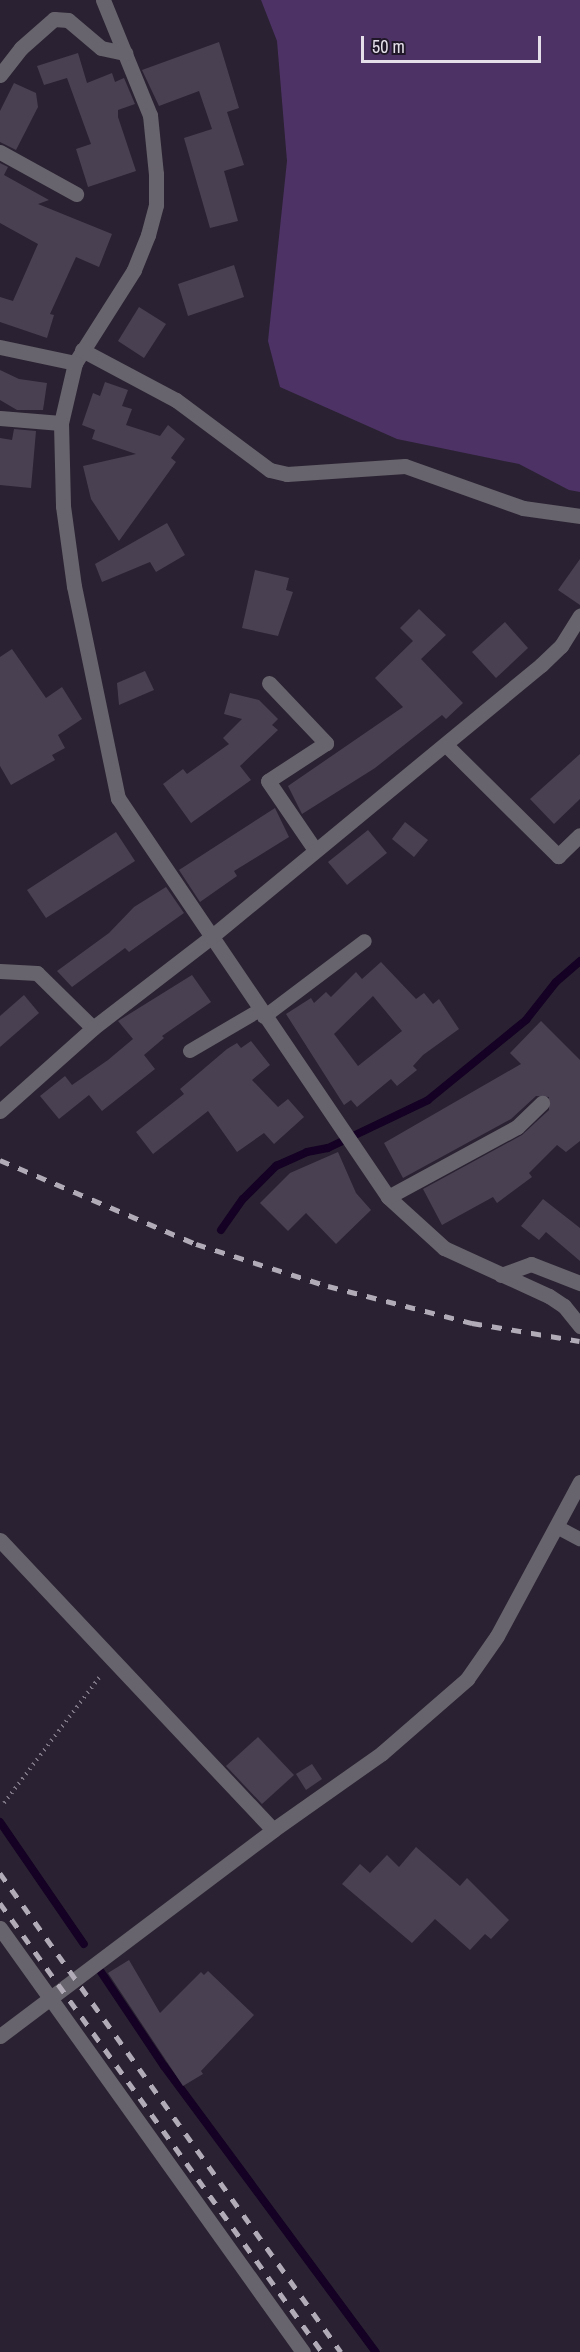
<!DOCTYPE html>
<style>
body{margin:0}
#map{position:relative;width:580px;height:2352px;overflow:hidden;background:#2a2232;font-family:"Archivo Narrow",sans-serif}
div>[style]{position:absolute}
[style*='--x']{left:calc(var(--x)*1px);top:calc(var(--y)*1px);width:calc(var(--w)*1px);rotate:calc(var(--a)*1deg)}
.green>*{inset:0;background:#4d3265}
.stream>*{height:8px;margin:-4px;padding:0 4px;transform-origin:4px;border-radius:4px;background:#140123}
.building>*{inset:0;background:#494152}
.path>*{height:4px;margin-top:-2px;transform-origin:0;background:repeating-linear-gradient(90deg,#7d7583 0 1.5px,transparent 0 6px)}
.service>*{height:14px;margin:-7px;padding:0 7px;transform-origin:7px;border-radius:7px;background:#68646d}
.minor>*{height:15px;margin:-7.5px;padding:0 7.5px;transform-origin:7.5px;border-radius:7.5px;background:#68646d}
.rail>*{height:4.5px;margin-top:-2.25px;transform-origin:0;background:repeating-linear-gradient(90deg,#b1abb7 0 10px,transparent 0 20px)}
span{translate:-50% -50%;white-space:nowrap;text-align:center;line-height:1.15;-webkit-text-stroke:6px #201828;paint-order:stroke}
.scale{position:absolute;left:361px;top:36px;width:180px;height:27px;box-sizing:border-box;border:3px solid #e5dfea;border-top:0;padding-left:8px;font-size:18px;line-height:21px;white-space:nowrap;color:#e5dfea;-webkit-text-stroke:4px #201828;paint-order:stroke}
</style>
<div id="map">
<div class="green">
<i style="clip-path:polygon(261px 0,580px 0,580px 492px,569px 490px,519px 464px,397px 439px,280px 387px,268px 341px,287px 161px,277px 41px)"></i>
</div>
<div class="stream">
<i style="--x:221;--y:1230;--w:38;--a:-55"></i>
<i style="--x:243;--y:1199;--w:47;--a:-45"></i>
<i style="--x:276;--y:1166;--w:34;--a:-24"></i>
<i style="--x:307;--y:1152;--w:21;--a:-11"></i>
<i style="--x:328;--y:1148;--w:111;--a:-25.6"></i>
<i style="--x:428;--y:1100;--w:127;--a:-39.2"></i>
<i style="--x:526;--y:1020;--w:48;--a:-51.7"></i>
<i style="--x:556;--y:982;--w:32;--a:-41"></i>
<i style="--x:0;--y:1822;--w:148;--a:55.5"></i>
<i style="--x:101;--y:1972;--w:113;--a:56.2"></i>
<i style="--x:164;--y:2066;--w:356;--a:53.5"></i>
</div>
<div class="building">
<i style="clip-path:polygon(219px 42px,239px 108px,227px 112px,244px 165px,224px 171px,238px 221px,210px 228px,184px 138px,212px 129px,199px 91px,159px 106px,142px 70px)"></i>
<i style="clip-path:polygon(78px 53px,87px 83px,112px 73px,115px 82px,124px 78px,135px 104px,118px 110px,118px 117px,136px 171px,88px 187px,76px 149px,91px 144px,67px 78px,44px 85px,37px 66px)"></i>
<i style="clip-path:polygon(14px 83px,36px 93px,38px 107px,16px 150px,0 142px,0 111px)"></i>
<i style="clip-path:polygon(0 163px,8px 167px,4px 175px,49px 200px,38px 204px,112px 234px,99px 267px,76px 257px,50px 314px,54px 315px,47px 338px,0 322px,0 297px,13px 301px,38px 244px,0 223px)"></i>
<i style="clip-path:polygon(234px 265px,244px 297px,188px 316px,178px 284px)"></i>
<i style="clip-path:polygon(139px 307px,166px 324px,144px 358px,118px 341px)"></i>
<i style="clip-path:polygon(0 370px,19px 379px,47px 383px,43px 410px,17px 410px,0 400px)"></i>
<i style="clip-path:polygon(105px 382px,128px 390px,122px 406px,132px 409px,126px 425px,160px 436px,168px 425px,185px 439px,171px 458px,176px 462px,119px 541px,91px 499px,83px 466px,136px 454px,92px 439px,95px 430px,82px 425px,93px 393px,100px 396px)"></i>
<i style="clip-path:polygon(14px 429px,36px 431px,31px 488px,0 485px,0 438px,12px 440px)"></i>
<i style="clip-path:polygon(167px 523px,185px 555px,156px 572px,150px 562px,102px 582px,95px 564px)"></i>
<i style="clip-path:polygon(580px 559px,580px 605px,558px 590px)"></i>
<i style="clip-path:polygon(255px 570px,289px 578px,286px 590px,293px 592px,278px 636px,242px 628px)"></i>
<i style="clip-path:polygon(419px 609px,446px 635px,421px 659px,463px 703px,446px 719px,442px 715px,375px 768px,302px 814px,288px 786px,403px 707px,375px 678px,413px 641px,400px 628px)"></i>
<i style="clip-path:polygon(505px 622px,528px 648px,496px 678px,472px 652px)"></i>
<i style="clip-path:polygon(12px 649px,46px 698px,62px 687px,82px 719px,58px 735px,65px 748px,52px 755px,55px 760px,11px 785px,0 766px,0 657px)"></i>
<i style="clip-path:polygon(145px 671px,154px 690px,119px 705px,117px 683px)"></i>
<i style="clip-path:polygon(230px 693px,259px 700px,278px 719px,272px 725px,278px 730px,240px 766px,251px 780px,191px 823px,163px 784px,183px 769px,187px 774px,229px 744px,223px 738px,242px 719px,224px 714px)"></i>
<i style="clip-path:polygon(580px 754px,580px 799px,554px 824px,530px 799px)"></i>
<i style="clip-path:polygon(275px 808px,289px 837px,234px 871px,237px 876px,200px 902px,179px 870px)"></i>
<i style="clip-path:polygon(405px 822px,428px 840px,414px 857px,392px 839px)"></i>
<i style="clip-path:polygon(368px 830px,387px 853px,347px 885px,328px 862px)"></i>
<i style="clip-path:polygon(116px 832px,135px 861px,46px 918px,27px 890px)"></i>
<i style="clip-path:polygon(166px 887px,184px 913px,129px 952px,125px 948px,72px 987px,57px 971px,109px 933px,134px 907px)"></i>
<i style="clip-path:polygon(evenodd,381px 962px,416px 999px,424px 993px,433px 1004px,439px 999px,459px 1029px,423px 1055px,413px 1066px,417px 1070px,397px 1086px,391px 1079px,357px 1107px,351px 1100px,344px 1105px,286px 1014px,311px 998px,314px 1003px,326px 992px,331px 997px,356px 972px,362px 979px,381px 962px,373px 996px,402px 1031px,358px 1066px,334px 1034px,373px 996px)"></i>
<i style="clip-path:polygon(192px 975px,211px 1002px,162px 1036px,164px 1038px,144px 1055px,155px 1069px,102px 1111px,89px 1095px,59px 1119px,40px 1096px,65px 1076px,72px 1085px,108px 1060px,133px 1039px,118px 1021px)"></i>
<i style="clip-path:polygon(24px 995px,39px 1013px,0 1047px,0 1016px)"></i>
<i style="clip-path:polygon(541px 1021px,580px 1060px,580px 1141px,566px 1152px,557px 1145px,529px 1173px,532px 1177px,497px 1203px,493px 1197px,442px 1225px,423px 1189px,522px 1135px,549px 1110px,549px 1097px,536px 1096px,511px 1119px,403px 1178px,384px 1143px,521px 1064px,510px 1053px)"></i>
<i style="clip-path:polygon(251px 1041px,270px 1065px,252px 1080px,278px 1107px,288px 1099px,304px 1117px,274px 1144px,264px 1133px,237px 1152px,208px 1111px,153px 1154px,136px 1132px,184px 1094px,180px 1089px,227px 1049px,237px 1043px,241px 1048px)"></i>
<i style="clip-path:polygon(338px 1152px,356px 1193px,371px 1210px,336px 1244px,306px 1213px,288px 1231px,260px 1203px,290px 1173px)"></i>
<i style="clip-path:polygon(543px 1199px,580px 1228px,580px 1261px,546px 1232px,539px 1240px,521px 1226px)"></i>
<i style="clip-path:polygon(258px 1737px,294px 1775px,262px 1804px,226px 1766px)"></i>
<i style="clip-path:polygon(312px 1764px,322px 1779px,306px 1790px,296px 1774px)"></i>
<i style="clip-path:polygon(416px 1847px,460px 1886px,467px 1878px,509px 1920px,491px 1939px,485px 1934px,470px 1950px,435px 1919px,412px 1943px,342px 1884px,360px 1864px,370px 1873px,387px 1855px,399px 1867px)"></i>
<i style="clip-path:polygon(129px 1960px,160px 2013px,201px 1972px,204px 1975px,208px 1971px,254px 2015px,201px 2071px,203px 2074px,183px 2086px,108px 1973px)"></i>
</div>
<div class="path">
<i style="--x:4;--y:1803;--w:161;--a:-52.8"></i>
</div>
<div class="service">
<i style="--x:264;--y:1017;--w:126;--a:-37"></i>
<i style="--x:190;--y:1051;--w:81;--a:-30.4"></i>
<i style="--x:557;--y:1527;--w:26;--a:28"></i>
</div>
<div class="minor">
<i style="--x:103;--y:0;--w:124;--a:67.8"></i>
<i style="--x:150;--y:115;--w:59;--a:84.2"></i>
<i style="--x:156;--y:174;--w:31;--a:90"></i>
<i style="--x:156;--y:205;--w:31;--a:105"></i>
<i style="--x:148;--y:235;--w:38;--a:112"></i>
<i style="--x:134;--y:270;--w:110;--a:122.4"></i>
<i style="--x:75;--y:363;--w:62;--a:103.1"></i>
<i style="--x:61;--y:423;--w:83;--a:88.6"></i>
<i style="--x:63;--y:506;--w:81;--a:82.2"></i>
<i style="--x:74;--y:586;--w:217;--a:78.3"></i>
<i style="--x:118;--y:798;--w:482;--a:55.9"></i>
<i style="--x:388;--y:1197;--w:76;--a:42.3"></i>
<i style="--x:444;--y:1248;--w:115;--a:24.6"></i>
<i style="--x:549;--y:1296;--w:18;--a:34"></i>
<i style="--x:564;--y:1306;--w:26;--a:51"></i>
<i style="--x:0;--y:75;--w:34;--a:-52"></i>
<i style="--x:21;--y:48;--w:44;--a:-41.3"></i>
<i style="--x:54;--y:19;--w:14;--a:4"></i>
<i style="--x:68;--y:20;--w:43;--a:40.3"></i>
<i style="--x:101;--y:48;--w:25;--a:12"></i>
<i style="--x:0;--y:152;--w:87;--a:28.9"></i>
<i style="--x:0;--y:347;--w:77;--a:12"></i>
<i style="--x:82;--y:350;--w:106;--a:28"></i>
<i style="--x:176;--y:400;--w:117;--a:36.7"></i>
<i style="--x:270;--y:470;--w:17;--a:13"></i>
<i style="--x:287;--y:474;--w:118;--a:-3.9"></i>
<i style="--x:405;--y:466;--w:125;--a:19.6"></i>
<i style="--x:523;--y:508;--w:58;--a:8"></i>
<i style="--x:0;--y:418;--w:61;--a:4.7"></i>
<i style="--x:269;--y:683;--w:83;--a:46.5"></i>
<i style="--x:326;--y:743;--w:69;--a:146.8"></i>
<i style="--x:268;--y:781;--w:83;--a:55.7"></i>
<i style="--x:446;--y:745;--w:158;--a:44.7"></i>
<i style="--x:558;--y:856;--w:30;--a:-44"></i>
<i style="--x:0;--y:971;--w:37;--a:3"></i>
<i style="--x:37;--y:973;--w:78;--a:44.5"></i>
<i style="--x:0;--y:1111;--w:125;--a:-41.7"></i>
<i style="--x:93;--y:1028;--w:149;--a:-37.6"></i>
<i style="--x:211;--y:937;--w:428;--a:-39.5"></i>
<i style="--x:541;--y:665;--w:28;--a:-44"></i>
<i style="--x:561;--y:646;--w:36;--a:-58"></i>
<i style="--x:388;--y:1197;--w:147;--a:-28.5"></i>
<i style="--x:517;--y:1127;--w:35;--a:-44"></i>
<i style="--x:501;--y:1275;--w:32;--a:-20"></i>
<i style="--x:531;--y:1264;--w:53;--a:21.2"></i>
<i style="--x:0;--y:1540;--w:398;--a:46.7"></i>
<i style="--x:0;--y:1928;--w:521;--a:54.45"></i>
<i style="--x:0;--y:2036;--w:342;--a:-37"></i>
<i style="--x:273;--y:1830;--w:133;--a:-35.2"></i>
<i style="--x:382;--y:1753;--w:113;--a:-41"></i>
<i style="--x:467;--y:1679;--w:52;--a:-55.1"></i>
<i style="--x:497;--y:1636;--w:175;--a:-61.7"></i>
</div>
<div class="rail">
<i style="--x:0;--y:1160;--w:213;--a:23.2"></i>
<i style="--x:196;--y:1244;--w:139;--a:17.7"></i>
<i style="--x:328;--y:1286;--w:149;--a:14.4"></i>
<i style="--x:472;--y:1323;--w:109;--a:9.5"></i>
<i style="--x:0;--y:1873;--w:588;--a:54.55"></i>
<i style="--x:0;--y:1903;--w:553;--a:54.35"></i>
</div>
<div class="scale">50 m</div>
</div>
